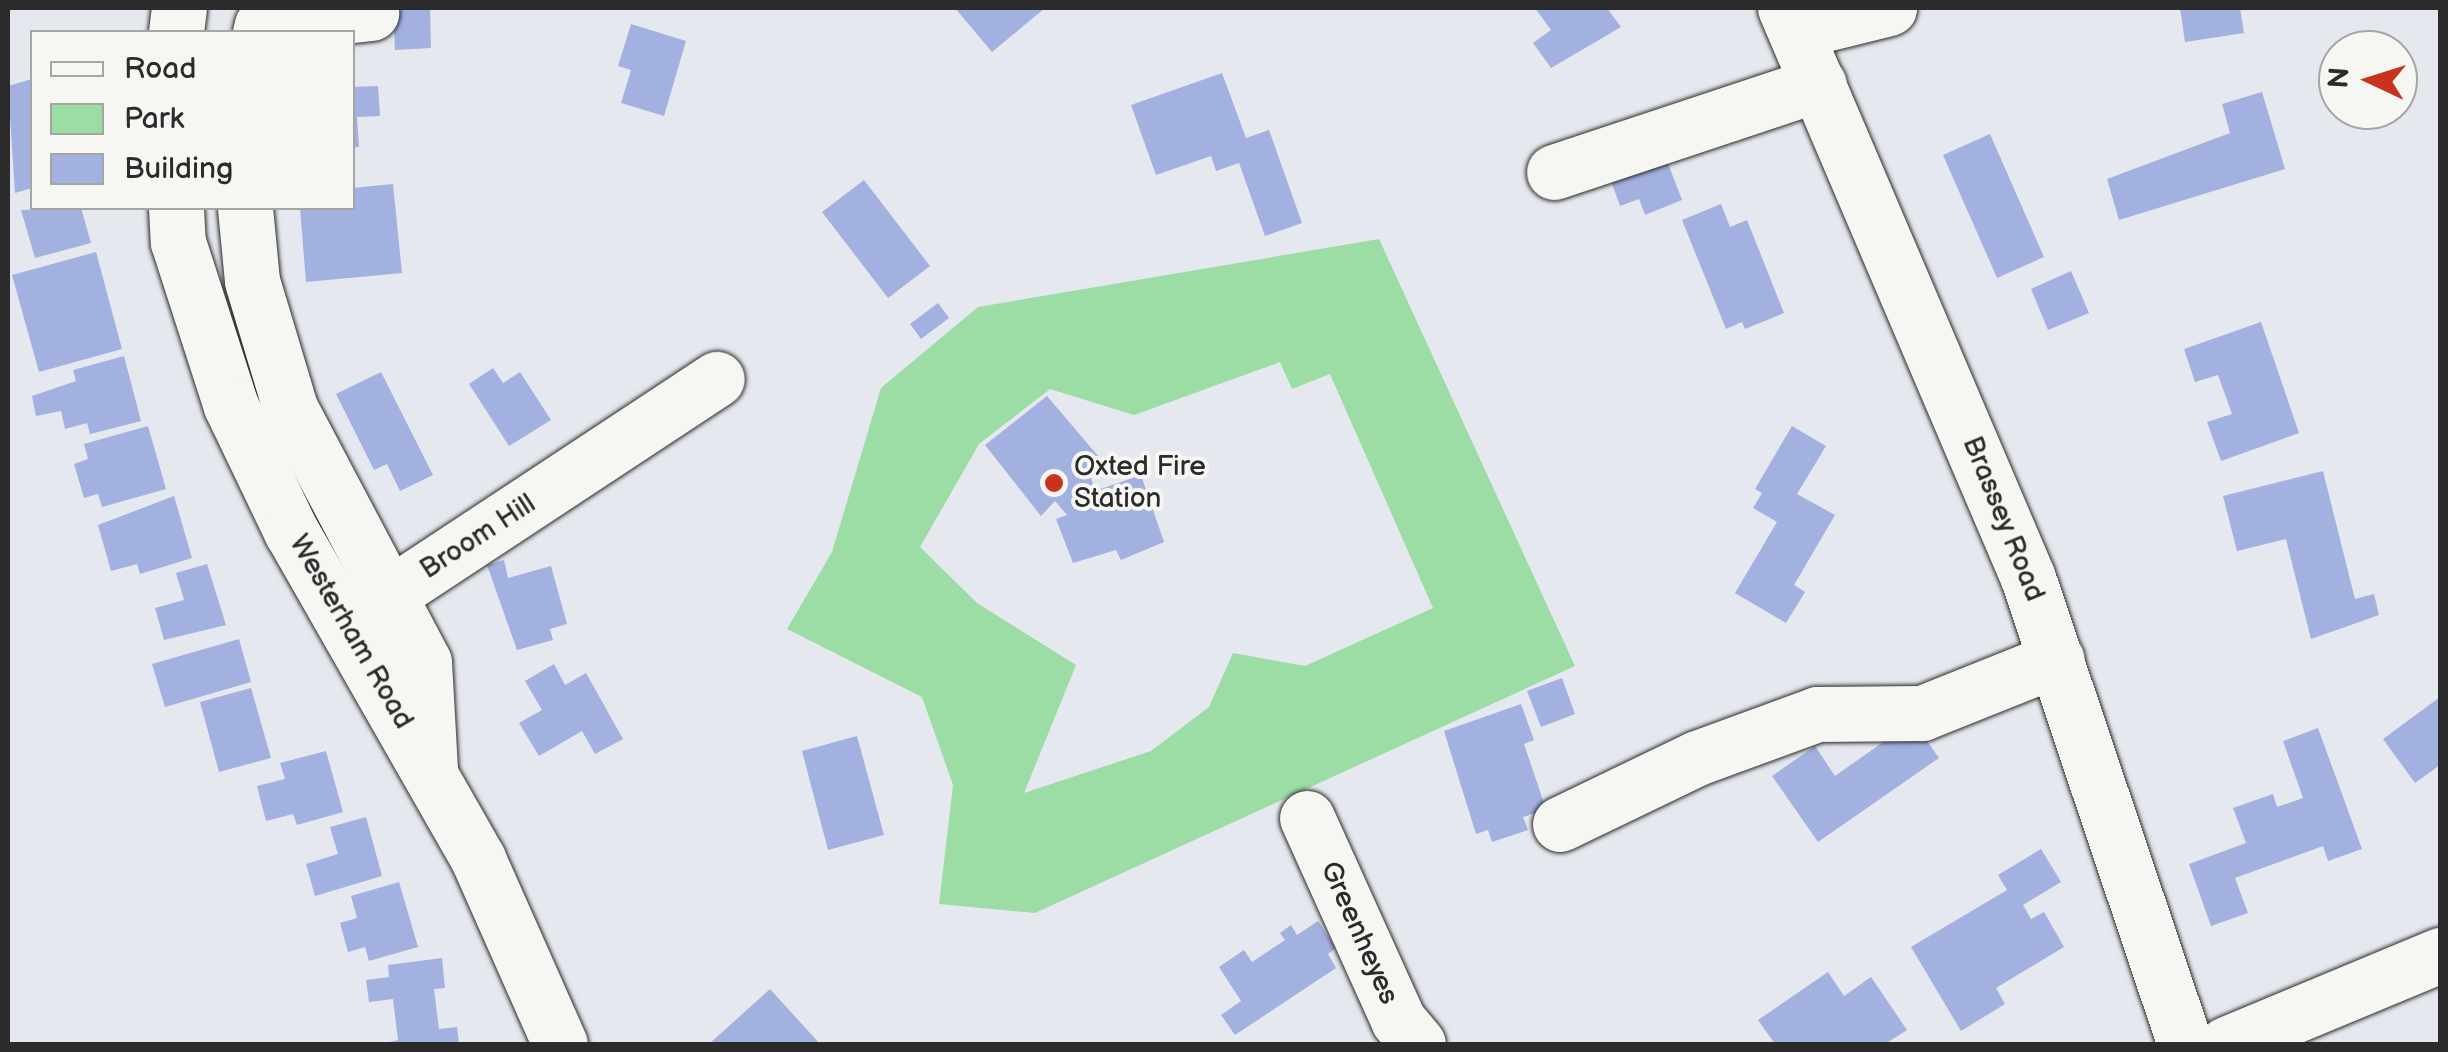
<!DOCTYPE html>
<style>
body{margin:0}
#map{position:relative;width:2448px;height:1052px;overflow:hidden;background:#e5e8ee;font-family:"Balsamiq Sans",sans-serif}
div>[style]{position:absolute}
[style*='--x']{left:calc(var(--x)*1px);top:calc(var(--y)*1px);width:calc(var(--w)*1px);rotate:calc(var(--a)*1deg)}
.green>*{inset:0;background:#9cdca5}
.building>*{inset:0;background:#a3b1e0}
.roads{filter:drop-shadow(0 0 2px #2b2b2b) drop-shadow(0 0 2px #2b2b2b)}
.minor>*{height:55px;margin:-27.5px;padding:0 27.5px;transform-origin:27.5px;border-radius:27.5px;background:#f6f6f2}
.major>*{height:55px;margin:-27.5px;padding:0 27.5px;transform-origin:27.5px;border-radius:27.5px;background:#f6f6f2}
.dots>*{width:28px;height:28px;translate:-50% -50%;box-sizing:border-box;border:5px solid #f6f6f2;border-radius:50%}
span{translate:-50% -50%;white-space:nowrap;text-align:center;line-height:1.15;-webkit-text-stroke:8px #f6f6f2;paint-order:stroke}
.poi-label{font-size:28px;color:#2b2b2b}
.left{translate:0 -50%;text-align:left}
.street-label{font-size:28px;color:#2b2b2b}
.frame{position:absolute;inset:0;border:10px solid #2b2b2b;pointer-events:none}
.legend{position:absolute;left:30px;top:30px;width:325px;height:180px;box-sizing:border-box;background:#f6f6f2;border:2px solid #a5a5a2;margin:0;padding:12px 18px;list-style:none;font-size:30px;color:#2b2b2b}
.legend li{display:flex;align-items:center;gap:20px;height:50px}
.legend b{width:50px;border:2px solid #a5a5a2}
.north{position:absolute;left:2318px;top:30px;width:100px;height:100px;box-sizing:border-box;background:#f6f6f2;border:2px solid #a5a5a2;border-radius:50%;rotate:274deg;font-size:28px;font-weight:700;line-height:40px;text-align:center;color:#2b2b2b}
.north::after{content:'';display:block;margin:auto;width:35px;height:45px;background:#c8321e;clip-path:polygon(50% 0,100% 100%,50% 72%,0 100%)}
</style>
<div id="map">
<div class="green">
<i style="clip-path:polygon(evenodd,1379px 239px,1575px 666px,1035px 913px,939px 904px,953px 785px,922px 697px,787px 629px,832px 552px,881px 388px,978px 307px,1379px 239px,1280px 362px,1292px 389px,1330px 374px,1433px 608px,1305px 666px,1233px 653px,1209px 707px,1151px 751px,1024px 793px,1076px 665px,977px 603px,920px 547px,979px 444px,1050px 389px,1134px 415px,1280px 362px)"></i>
</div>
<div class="building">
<i style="clip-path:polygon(393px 8px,430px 8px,431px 48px,395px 50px)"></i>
<i style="clip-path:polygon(955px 8px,1045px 8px,992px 52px)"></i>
<i style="clip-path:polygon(1535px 8px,1607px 8px,1621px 27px,1551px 68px,1533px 43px,1551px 30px)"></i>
<i style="clip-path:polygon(2180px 8px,2240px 8px,2244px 33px,2185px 42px)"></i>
<i style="clip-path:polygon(631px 24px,686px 41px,664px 116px,621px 103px,631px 70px,618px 66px)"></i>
<i style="clip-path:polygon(1222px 73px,1246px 138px,1269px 130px,1302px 223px,1265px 236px,1239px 163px,1216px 171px,1211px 156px,1156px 175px,1131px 105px)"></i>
<i style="clip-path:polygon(32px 79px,32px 188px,15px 193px,8px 86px)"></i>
<i style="clip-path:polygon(378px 86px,380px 116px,357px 117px,359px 147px,352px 147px,352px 87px)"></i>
<i style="clip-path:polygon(2262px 92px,2285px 169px,2119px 220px,2107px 179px,2230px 133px,2222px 104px)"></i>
<i style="clip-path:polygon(1990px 134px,2044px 257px,1997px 278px,1943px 155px)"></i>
<i style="clip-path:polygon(1664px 153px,1682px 200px,1645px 215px,1639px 199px,1620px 206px,1611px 181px)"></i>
<i style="clip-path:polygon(864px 180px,930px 266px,888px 298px,822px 212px)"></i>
<i style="clip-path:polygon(393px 184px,402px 273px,306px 282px,300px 208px,352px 208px,352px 188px)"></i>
<i style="clip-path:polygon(1721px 204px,1730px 227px,1747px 220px,1784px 313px,1745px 329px,1742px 322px,1726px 329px,1682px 220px)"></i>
<i style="clip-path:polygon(81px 208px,91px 243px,35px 258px,21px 210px)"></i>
<i style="clip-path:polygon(96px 252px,122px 349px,39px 372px,12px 275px)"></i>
<i style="clip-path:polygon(2071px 271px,2089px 313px,2048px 330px,2031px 289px)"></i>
<i style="clip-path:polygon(938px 303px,949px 318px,921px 339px,910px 324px)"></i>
<i style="clip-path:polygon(2261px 322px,2299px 433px,2221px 461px,2207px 422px,2232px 414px,2218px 375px,2195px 382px,2184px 349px)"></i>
<i style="clip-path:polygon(124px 356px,141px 421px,90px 434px,87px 423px,65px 429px,61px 411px,36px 416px,32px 396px,76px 381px,73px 370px)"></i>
<i style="clip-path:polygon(493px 368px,503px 383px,520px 372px,551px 420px,509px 446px,469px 384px)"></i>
<i style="clip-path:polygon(381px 372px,433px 475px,400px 491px,387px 464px,374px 470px,336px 394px)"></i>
<i style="clip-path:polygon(1047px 396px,1104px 463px,1090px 474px,1095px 491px,1141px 475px,1164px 542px,1121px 560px,1116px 550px,1073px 563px,1056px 519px,1067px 515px,1055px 501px,1041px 516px,985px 445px)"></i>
<i style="clip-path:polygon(148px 426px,166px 489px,102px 507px,98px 494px,84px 498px,74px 464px,88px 459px,84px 444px)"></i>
<i style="clip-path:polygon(1792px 426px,1826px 446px,1797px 494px,1835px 515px,1794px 585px,1805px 592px,1786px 623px,1735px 593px,1777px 522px,1753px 508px,1762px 493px,1755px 489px)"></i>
<i style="clip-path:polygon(2323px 471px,2355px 599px,2374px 594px,2379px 615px,2311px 639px,2286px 539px,2237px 551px,2223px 496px)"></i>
<i style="clip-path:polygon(174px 496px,192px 558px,140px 574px,137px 564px,111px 571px,98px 525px)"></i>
<i style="clip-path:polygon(504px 560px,508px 578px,551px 566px,567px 624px,550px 629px,553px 640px,517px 650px,487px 565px)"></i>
<i style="clip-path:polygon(207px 564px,226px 625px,164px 640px,155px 608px,184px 600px,176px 573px)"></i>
<i style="clip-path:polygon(239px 639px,251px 682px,165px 707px,152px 664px)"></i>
<i style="clip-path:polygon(554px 664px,565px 685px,586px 673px,623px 739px,595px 754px,582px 731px,539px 756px,519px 723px,542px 710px,525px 681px)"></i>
<i style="clip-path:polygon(1562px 678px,1575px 714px,1541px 727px,1527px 691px)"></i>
<i style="clip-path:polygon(251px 688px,271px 758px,219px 772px,200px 702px)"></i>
<i style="clip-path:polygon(2440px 697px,2440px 765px,2415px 783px,2383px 739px)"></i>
<i style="clip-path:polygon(1521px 704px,1534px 740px,1524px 744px,1546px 809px,1523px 817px,1528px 830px,1492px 842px,1488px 830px,1476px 834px,1444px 731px)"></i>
<i style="clip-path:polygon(1913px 721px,1939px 758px,1818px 842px,1772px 776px,1815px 746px,1835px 776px)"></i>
<i style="clip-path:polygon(2318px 728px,2362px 849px,2328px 861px,2323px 846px,2235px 878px,2248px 913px,2211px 926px,2189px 864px,2246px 843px,2233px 808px,2273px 794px,2277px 807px,2303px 798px,2283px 741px)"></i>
<i style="clip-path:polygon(857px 736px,884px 835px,828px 850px,802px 751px)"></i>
<i style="clip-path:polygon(326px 751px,343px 812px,297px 825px,293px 814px,266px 821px,257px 786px,285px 779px,280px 763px)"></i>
<i style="clip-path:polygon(366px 817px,382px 876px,315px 896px,306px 864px,338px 854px,330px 827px)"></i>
<i style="clip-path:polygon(2041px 849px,2061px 882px,2023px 905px,2031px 919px,2044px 912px,2064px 947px,1996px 988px,2005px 1004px,1961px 1031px,1911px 947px,2007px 890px,1998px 875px)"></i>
<i style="clip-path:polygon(399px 882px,418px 947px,369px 961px,365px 947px,348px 952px,340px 923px,357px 918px,351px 896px)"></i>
<i style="clip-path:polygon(1318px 921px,1336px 948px,1328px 954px,1336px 968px,1235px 1035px,1221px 1015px,1241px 1001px,1219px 967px,1244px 950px,1252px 962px,1285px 940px,1280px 933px,1291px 925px,1297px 935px)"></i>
<i style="clip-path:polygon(442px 958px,445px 988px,434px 989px,439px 1029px,457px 1027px,459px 1044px,381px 1044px,398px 1040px,393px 999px,369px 1002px,366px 980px,389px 977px,388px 965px)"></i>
<i style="clip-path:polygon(1828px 972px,1844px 996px,1871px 977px,1907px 1030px,1885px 1044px,1775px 1044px,1758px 1020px)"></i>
<i style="clip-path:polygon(770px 989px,820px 1044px,709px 1044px)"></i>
</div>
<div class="roads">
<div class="minor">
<i style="--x:1785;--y:8;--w:620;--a:66.91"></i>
<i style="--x:2028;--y:578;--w:492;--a:71.4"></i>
<i style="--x:1796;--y:31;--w:96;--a:-13.9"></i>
<i style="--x:260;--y:32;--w:7;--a:-74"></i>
<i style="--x:262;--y:25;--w:110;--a:-6.3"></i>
<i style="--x:1554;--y:172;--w:279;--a:-18.4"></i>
<i style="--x:245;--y:208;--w:73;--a:84.5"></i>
<i style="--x:252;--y:281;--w:133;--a:73.3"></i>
<i style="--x:290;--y:408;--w:287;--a:62.2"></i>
<i style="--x:424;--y:662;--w:106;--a:86.8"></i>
<i style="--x:392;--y:593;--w:389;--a:-33.4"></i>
<i style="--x:1307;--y:818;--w:222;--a:65.7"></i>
<i style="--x:1398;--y:1020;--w:31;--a:50"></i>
<i style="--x:1560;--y:824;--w:152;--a:-25.7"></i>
<i style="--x:1697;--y:758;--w:128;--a:-20.1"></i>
<i style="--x:1817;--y:714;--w:105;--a:-0.5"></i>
<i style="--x:1922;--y:713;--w:145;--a:-21.8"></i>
<i style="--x:2226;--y:1044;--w:232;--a:-22.6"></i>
</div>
<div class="major">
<i style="--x:176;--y:32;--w:24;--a:-83"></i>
<i style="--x:176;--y:208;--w:34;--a:87"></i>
<i style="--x:178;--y:242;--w:172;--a:72.1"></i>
<i style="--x:231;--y:406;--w:139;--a:64.4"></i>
<i style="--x:291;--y:531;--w:378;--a:60.3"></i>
<i style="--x:478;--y:859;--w:202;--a:66.1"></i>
</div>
</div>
<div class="dots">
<i style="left:1054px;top:483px;background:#c8321e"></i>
</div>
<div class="poi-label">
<span class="left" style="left:1074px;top:483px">Oxted Fire<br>Station</span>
</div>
<div class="street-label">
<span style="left:2003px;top:519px;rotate:68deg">Brassey Road</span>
<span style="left:478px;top:537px;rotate:-33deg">Broom Hill</span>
<span style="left:351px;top:632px;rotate:60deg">Westerham Road</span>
<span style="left:1359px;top:933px;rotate:66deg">Greenheyes</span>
</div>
<div class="frame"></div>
<ul class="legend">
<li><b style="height:12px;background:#f6f6f2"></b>Road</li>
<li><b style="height:28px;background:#9cdca5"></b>Park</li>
<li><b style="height:28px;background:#a3b1e0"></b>Building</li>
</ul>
<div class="north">N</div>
</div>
